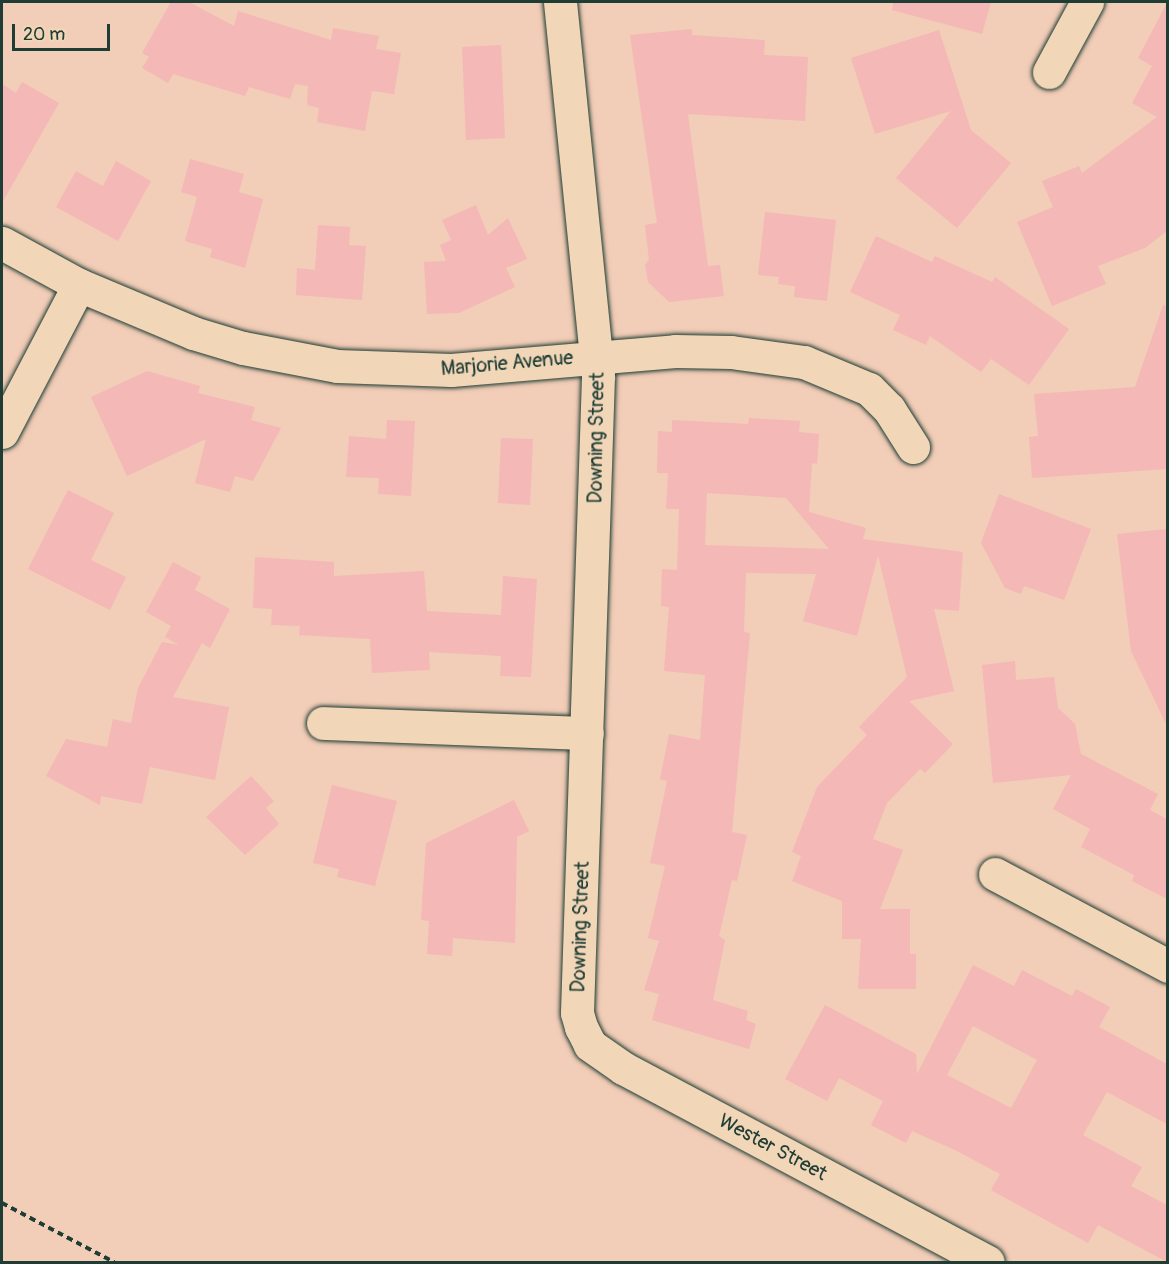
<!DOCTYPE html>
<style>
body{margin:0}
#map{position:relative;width:1169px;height:1264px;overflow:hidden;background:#f2cdb7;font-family:Pangolin,sans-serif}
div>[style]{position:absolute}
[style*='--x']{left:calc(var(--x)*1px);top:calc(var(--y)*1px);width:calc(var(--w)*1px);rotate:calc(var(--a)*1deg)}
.building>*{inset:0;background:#f4b8b6}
.path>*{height:4px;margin-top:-2px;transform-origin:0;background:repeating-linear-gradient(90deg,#1f3d34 0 6px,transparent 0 10.5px)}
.roads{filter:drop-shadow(0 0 2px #1f3d34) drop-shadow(0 0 2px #1f3d34)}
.minor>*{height:33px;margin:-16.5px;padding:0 16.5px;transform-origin:16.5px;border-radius:16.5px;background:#f1d6b8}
span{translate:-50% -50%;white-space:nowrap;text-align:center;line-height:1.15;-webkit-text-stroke:4.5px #f1d6b8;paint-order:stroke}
.street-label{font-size:20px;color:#1f3d34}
.frame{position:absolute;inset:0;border:3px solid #1f3d34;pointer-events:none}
.scale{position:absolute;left:12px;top:24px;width:98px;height:27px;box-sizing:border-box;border:3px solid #1f3d34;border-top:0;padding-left:8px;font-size:18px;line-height:21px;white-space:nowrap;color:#1f3d34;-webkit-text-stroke:4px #f1d6b8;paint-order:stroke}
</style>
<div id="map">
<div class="building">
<i style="clip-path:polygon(171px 2px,189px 2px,234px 26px,238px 11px,331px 40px,333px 28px,379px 36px,376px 49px,401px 53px,394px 94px,372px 91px,365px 131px,317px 122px,319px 108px,307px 105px,308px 86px,295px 84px,290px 99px,249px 87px,245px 96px,173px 74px,168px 83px,142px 68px,149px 57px,142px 53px)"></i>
<i style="clip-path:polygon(893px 2px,991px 2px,982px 34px,892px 10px)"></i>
<i style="clip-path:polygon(1167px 3px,1167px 231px,1145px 248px,1098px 266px,1106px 284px,1052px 306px,1017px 222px,1053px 207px,1042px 181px,1079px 166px,1082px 173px,1157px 117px,1132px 103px,1152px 66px,1138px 58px)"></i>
<i style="clip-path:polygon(692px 29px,692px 35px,765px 40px,764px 55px,808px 57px,805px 121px,688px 114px,708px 266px,720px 265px,724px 296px,669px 302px,648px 282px,645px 265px,649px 260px,645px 225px,657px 223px,630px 35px)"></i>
<i style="clip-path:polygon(939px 30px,971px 130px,1011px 163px,957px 228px,896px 178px,951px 111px,875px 134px,851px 58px)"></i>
<i style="clip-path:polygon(501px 45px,505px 138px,466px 140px,462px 47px)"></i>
<i style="clip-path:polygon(22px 82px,59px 103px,2px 203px,2px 84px,16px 93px)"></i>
<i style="clip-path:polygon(190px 159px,244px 174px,239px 192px,263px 199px,245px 268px,210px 257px,212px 249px,185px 241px,197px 197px,181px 192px)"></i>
<i style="clip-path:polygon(116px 161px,151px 181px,118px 241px,56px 207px,76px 171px,103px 186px)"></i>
<i style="clip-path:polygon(476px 205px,488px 235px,508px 218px,527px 259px,506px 268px,515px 287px,459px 313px,427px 314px,424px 262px,446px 261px,440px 245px,451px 240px,442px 220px)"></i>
<i style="clip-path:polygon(765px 212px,836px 220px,827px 301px,794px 297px,795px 286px,778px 284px,779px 277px,758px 275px)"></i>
<i style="clip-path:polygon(318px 225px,350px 227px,349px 245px,366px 246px,362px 300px,296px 295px,297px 268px,315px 270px)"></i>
<i style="clip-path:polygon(876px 236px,932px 262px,935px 256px,992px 282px,995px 277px,1069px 329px,1029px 385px,991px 359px,981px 372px,930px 336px,926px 345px,893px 330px,900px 315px,850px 292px)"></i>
<i style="clip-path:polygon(1163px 305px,1167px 306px,1167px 469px,1032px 478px,1029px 437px,1038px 436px,1034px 394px,1135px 387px)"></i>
<i style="clip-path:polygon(147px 371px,200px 386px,198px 393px,255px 407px,251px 420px,281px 428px,253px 481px,235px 476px,230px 492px,195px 483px,206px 439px,127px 476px,91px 397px)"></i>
<i style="clip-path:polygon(evenodd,749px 418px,800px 421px,799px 432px,819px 434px,817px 464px,812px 463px,809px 512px,866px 528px,863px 539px,963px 552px,959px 611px,934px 609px,954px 691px,909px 701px,953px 744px,925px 773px,920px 769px,887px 803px,873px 839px,903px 850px,880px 909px,910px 909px,910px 954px,916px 954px,916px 989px,858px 989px,861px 939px,842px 939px,842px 901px,792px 881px,801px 856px,792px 852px,817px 787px,867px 735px,859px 727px,907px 677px,878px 555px,857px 636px,803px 621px,816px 574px,746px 573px,744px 632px,750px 633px,732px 832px,747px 835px,737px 881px,732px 880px,719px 936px,725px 940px,713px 1000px,748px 1011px,746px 1020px,756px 1024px,749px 1049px,652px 1020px,659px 994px,644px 990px,659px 941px,648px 938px,665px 866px,650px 863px,667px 781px,660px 779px,669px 734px,700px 740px,705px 675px,664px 671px,669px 607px,661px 606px,662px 569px,677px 570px,679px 509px,666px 509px,668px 473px,657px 473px,658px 431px,672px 432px,672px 420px,748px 424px,749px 418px,707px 493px,786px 498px,829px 549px,705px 545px,707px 493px)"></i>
<i style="clip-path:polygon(387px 420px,415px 421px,411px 496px,378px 494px,379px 478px,346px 477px,349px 436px,386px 439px)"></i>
<i style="clip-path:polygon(501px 438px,533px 439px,530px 505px,498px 503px)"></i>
<i style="clip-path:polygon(68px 490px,114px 513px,91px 560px,126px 577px,110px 610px,28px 569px)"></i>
<i style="clip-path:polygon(999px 494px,1091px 529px,1064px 600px,1024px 586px,1021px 594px,1005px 588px,981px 543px)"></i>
<i style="clip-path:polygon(1167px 529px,1167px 726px,1131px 651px,1117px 534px)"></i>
<i style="clip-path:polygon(255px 557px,334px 562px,334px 576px,424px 571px,427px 611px,501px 615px,503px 576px,537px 579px,531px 677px,500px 676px,501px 656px,429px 652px,430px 670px,372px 673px,370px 639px,299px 635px,300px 626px,271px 625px,272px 609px,253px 608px)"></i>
<i style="clip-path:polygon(173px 562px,201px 577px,195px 590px,230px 609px,210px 648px,202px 643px,173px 697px,229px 707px,215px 780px,150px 767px,142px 804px,101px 796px,100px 805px,46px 776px,66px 739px,107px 747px,113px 719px,131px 723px,138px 688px,162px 642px,179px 645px,165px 637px,171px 626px,146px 612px)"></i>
<i style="clip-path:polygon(1015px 661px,1016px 680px,1054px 677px,1058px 708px,1075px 724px,1081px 754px,1158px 794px,1150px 810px,1167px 819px,1167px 899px,1132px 881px,1134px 875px,1081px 847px,1090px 829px,1053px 809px,1071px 775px,993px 783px,982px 665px)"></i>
<i style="clip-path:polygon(251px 776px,274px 801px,266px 808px,279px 824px,245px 855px,206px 817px)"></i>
<i style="clip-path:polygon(332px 785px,397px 801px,375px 886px,337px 877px,339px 869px,313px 863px)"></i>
<i style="clip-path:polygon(514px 800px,529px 831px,517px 837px,515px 943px,453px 938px,452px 956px,427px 954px,429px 921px,421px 920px,426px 843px)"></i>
<i style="clip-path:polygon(evenodd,973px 965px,1014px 986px,1022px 970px,1072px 996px,1076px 989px,1110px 1007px,1099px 1027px,1167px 1064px,1167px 1124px,1107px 1092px,1083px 1135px,1142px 1167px,1131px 1186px,1167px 1205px,1167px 1262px,1098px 1225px,1088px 1243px,991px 1190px,1000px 1174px,955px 1150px,912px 1131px,906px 1143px,871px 1125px,883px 1101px,839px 1078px,827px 1101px,785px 1079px,825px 1005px,916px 1054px,917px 1074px,973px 965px,973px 1026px,1037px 1060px,1011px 1108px,947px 1075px,973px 1026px)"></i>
</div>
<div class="path">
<i style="--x:2;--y:1203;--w:127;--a:27.8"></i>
</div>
<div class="roads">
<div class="minor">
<i style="--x:560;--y:2;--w:376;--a:84.2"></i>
<i style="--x:598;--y:376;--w:637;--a:91.89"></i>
<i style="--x:577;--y:1013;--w:15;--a:74"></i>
<i style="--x:581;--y:1027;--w:20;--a:63"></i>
<i style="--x:590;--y:1045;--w:40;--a:34.9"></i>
<i style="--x:623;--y:1068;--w:413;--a:28"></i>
<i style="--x:1049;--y:72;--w:80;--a:-61.5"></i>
<i style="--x:2;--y:243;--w:88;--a:28.6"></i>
<i style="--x:79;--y:285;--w:124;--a:22.8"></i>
<i style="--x:193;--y:333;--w:52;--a:16.7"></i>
<i style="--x:243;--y:348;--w:96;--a:10.8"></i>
<i style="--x:337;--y:366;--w:114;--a:2"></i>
<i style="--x:451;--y:370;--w:225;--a:-4.8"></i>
<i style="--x:675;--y:351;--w:56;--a:1"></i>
<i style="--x:731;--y:352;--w:74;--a:7.8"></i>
<i style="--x:804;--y:362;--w:70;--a:22.6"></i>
<i style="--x:869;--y:389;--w:28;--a:45"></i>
<i style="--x:889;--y:409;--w:45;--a:57.7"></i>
<i style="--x:2;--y:432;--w:166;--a:-62.4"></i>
<i style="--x:323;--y:723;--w:264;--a:2.2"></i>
<i style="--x:995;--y:874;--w:196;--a:28"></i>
</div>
</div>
<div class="street-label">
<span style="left:507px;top:363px;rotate:-5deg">Marjorie Avenue</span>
<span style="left:596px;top:438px;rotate:-89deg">Downing Street</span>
<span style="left:580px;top:927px;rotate:-88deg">Downing Street</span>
<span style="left:773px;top:1147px;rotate:28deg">Wester Street</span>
</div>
<div class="frame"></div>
<div class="scale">20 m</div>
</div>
